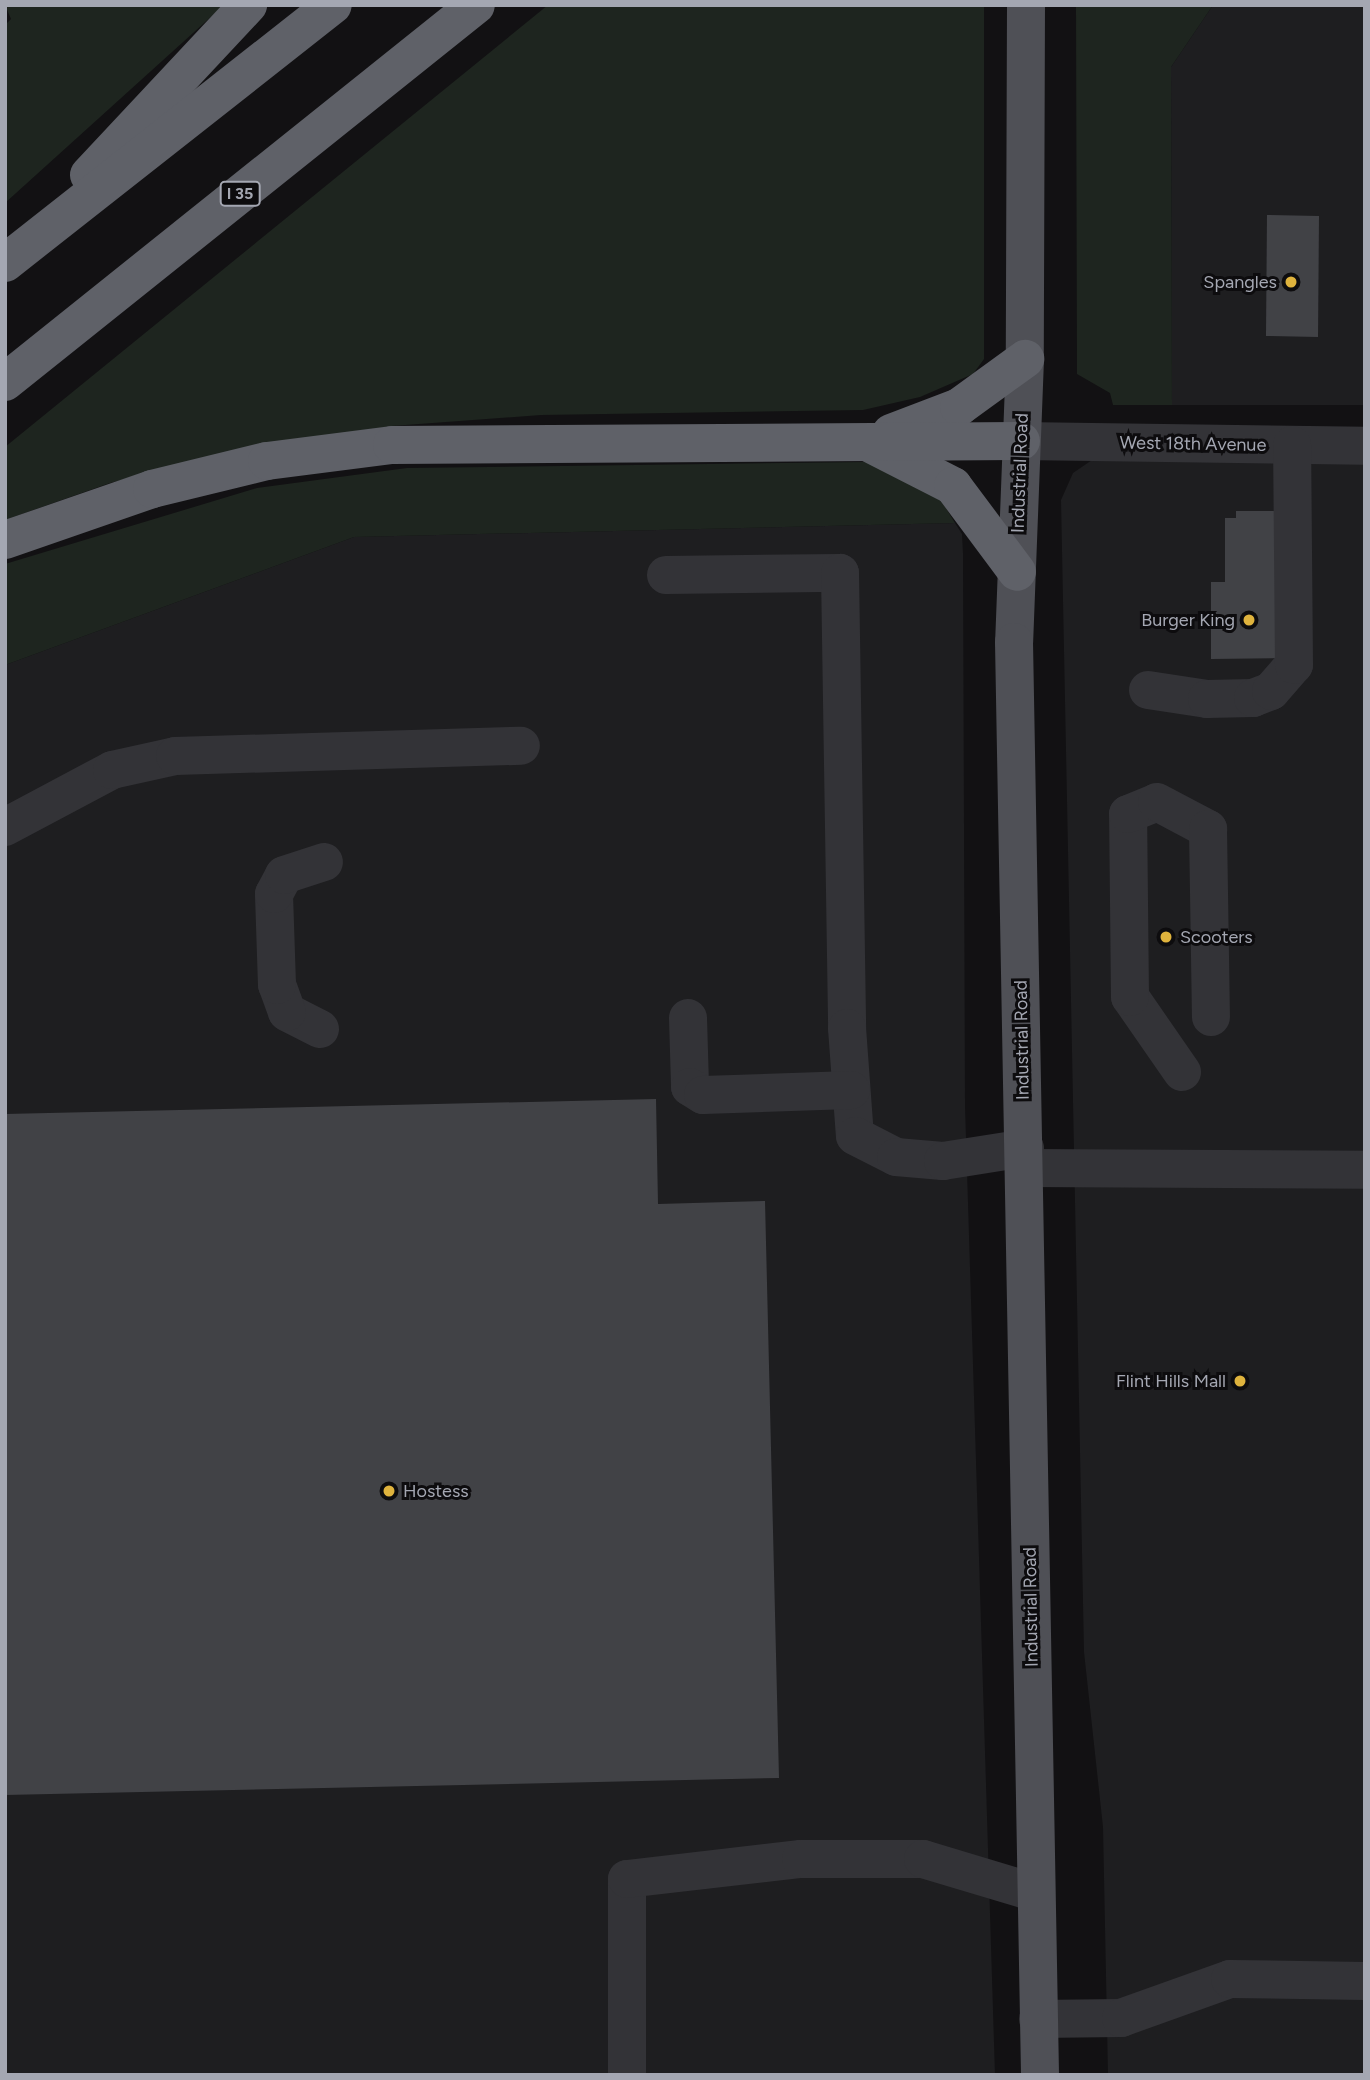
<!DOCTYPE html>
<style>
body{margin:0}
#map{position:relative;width:1370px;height:2080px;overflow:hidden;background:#121113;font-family:Figtree,sans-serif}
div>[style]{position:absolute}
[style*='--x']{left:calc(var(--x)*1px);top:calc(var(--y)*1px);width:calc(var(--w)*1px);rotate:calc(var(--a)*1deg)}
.built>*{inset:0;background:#1e1e20}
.green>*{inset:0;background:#1e251f}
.building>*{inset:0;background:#414246}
.minor>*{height:38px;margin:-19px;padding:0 19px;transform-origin:19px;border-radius:19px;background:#333337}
.major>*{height:38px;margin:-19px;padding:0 19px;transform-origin:19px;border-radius:19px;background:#4f5056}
.highway>*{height:38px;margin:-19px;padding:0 19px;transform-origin:19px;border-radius:19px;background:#5f6168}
.dots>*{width:19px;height:19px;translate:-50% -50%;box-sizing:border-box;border:4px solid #0d0c0e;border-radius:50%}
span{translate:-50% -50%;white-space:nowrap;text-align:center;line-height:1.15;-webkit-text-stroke:6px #0d0c0e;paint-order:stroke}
.shield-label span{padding:2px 5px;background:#0d0c0e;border:2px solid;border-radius:5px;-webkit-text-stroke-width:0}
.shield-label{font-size:16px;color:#a4a7b2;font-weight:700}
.poi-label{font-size:18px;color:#a4a7b2}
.right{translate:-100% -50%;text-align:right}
.left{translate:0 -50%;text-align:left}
.street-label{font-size:18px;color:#a4a7b2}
.frame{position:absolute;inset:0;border:7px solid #a4a7b2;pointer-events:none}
</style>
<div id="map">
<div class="built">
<i style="clip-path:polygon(1213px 5px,1365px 5px,1365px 405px,1172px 405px,1171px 67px)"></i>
<i style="clip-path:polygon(1365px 455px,1365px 2075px,1108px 2075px,1103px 1827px,1084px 1652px,1061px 500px,1073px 473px,1095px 458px)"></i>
<i style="clip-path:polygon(955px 523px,962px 534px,963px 554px,965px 1106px,995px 2075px,5px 2075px,5px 665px,354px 537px)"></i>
</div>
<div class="green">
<i style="clip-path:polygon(5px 5px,224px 5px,5px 203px,5px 25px,11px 19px)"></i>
<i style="clip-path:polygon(548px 5px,984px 5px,984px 359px,973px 374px,920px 397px,863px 410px,541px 415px,392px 426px,205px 458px,110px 483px,5px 520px,5px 447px)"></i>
<i style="clip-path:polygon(1076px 5px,1213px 5px,1171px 67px,1172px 405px,1113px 405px,1110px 393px,1077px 374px)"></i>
<i style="clip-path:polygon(864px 462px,889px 465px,941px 500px,955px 523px,354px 537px,5px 665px,5px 564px,257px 488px,407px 468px)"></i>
</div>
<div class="building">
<i style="clip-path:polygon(1267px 215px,1319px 216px,1318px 337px,1266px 336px)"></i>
<i style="clip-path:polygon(1236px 511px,1287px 511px,1287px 658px,1211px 659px,1211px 582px,1225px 582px,1225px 518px,1236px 518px)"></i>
<i style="clip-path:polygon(656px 1099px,658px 1204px,765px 1201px,779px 1778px,5px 1795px,5px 1114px)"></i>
</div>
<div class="minor">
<i style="--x:1021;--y:441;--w:344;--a:0.8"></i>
<i style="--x:666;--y:575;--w:174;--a:-0.7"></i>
<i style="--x:840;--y:573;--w:455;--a:89.1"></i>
<i style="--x:847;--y:1028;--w:108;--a:85.8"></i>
<i style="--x:855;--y:1136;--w:46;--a:27.1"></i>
<i style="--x:896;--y:1157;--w:47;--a:4.9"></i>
<i style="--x:943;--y:1161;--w:83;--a:-9"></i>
<i style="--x:1148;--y:690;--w:60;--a:8.7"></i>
<i style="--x:1207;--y:699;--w:46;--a:-1.2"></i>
<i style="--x:1253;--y:698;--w:19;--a:-21"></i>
<i style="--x:1271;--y:691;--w:35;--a:-49"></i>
<i style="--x:1294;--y:665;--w:220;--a:-90.5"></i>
<i style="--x:5;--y:827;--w:121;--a:-28"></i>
<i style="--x:112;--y:770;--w:65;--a:-12.5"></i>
<i style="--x:175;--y:756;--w:346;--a:-1.7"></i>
<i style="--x:688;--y:1018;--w:69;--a:88.3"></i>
<i style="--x:690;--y:1087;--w:15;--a:32"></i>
<i style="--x:703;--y:1095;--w:148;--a:-1.9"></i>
<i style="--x:320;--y:1029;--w:37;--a:-153"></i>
<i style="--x:287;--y:1012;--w:29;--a:-110"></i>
<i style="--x:277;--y:985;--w:91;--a:-91.9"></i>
<i style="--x:274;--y:894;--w:21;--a:-62"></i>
<i style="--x:284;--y:875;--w:42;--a:-18"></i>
<i style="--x:1182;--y:1072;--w:91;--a:-124.7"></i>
<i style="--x:1130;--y:997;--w:183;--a:-90.6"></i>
<i style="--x:1128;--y:814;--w:31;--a:-22"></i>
<i style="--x:1157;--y:802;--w:58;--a:27.9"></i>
<i style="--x:1208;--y:829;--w:188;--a:89.1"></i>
<i style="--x:1024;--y:1168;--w:341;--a:0.3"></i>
<i style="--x:1038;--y:2019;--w:83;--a:-0.7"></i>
<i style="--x:1121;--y:2018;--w:116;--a:-19.7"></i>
<i style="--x:1230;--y:1979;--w:135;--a:0.8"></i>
<i style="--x:627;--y:2075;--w:196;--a:-90"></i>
<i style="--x:627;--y:1879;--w:175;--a:-6.6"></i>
<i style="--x:801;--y:1859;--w:122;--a:0"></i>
<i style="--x:923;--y:1859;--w:118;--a:16.7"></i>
</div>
<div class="major">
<i style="--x:1026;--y:5;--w:354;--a:90.2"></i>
<i style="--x:1025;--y:359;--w:283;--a:92.2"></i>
<i style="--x:1014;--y:642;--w:1433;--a:88.96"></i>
</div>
<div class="highway">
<i style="--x:89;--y:175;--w:233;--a:-46.9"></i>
<i style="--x:5;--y:263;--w:417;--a:-38.2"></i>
<i style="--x:5;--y:382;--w:603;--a:-38.67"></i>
<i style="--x:891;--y:433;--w:73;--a:-20.9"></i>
<i style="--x:959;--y:407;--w:82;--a:-36"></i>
<i style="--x:871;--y:444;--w:92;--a:27.1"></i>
<i style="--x:953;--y:486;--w:107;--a:53.3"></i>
<i style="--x:5;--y:540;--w:156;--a:-19.1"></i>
<i style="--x:152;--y:489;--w:118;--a:-13.7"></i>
<i style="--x:267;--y:461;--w:126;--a:-7.3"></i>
<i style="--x:392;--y:445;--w:629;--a:-0.36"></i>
</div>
<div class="dots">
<i style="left:1291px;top:282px;background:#dfb33d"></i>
<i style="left:1249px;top:620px;background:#dfb33d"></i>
<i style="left:1166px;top:937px;background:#dfb33d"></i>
<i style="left:1240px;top:1381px;background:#dfb33d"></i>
<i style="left:389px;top:1491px;background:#dfb33d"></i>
</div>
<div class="shield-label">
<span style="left:240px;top:194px">I 35</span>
</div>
<div class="poi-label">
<span class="right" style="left:1277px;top:282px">Spangles</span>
<span class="right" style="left:1235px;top:620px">Burger King</span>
<span class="left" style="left:1180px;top:937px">Scooters</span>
<span class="right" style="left:1226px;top:1381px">Flint Hills Mall</span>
<span class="left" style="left:403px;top:1491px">Hostess</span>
</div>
<div class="street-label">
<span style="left:1193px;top:444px;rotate:1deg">West 18th Avenue</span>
<span style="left:1020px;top:473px;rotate:-88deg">Industrial Road</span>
<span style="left:1022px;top:1040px;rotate:-91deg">Industrial Road</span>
<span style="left:1031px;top:1607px;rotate:-91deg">Industrial Road</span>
</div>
<div class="frame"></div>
</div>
